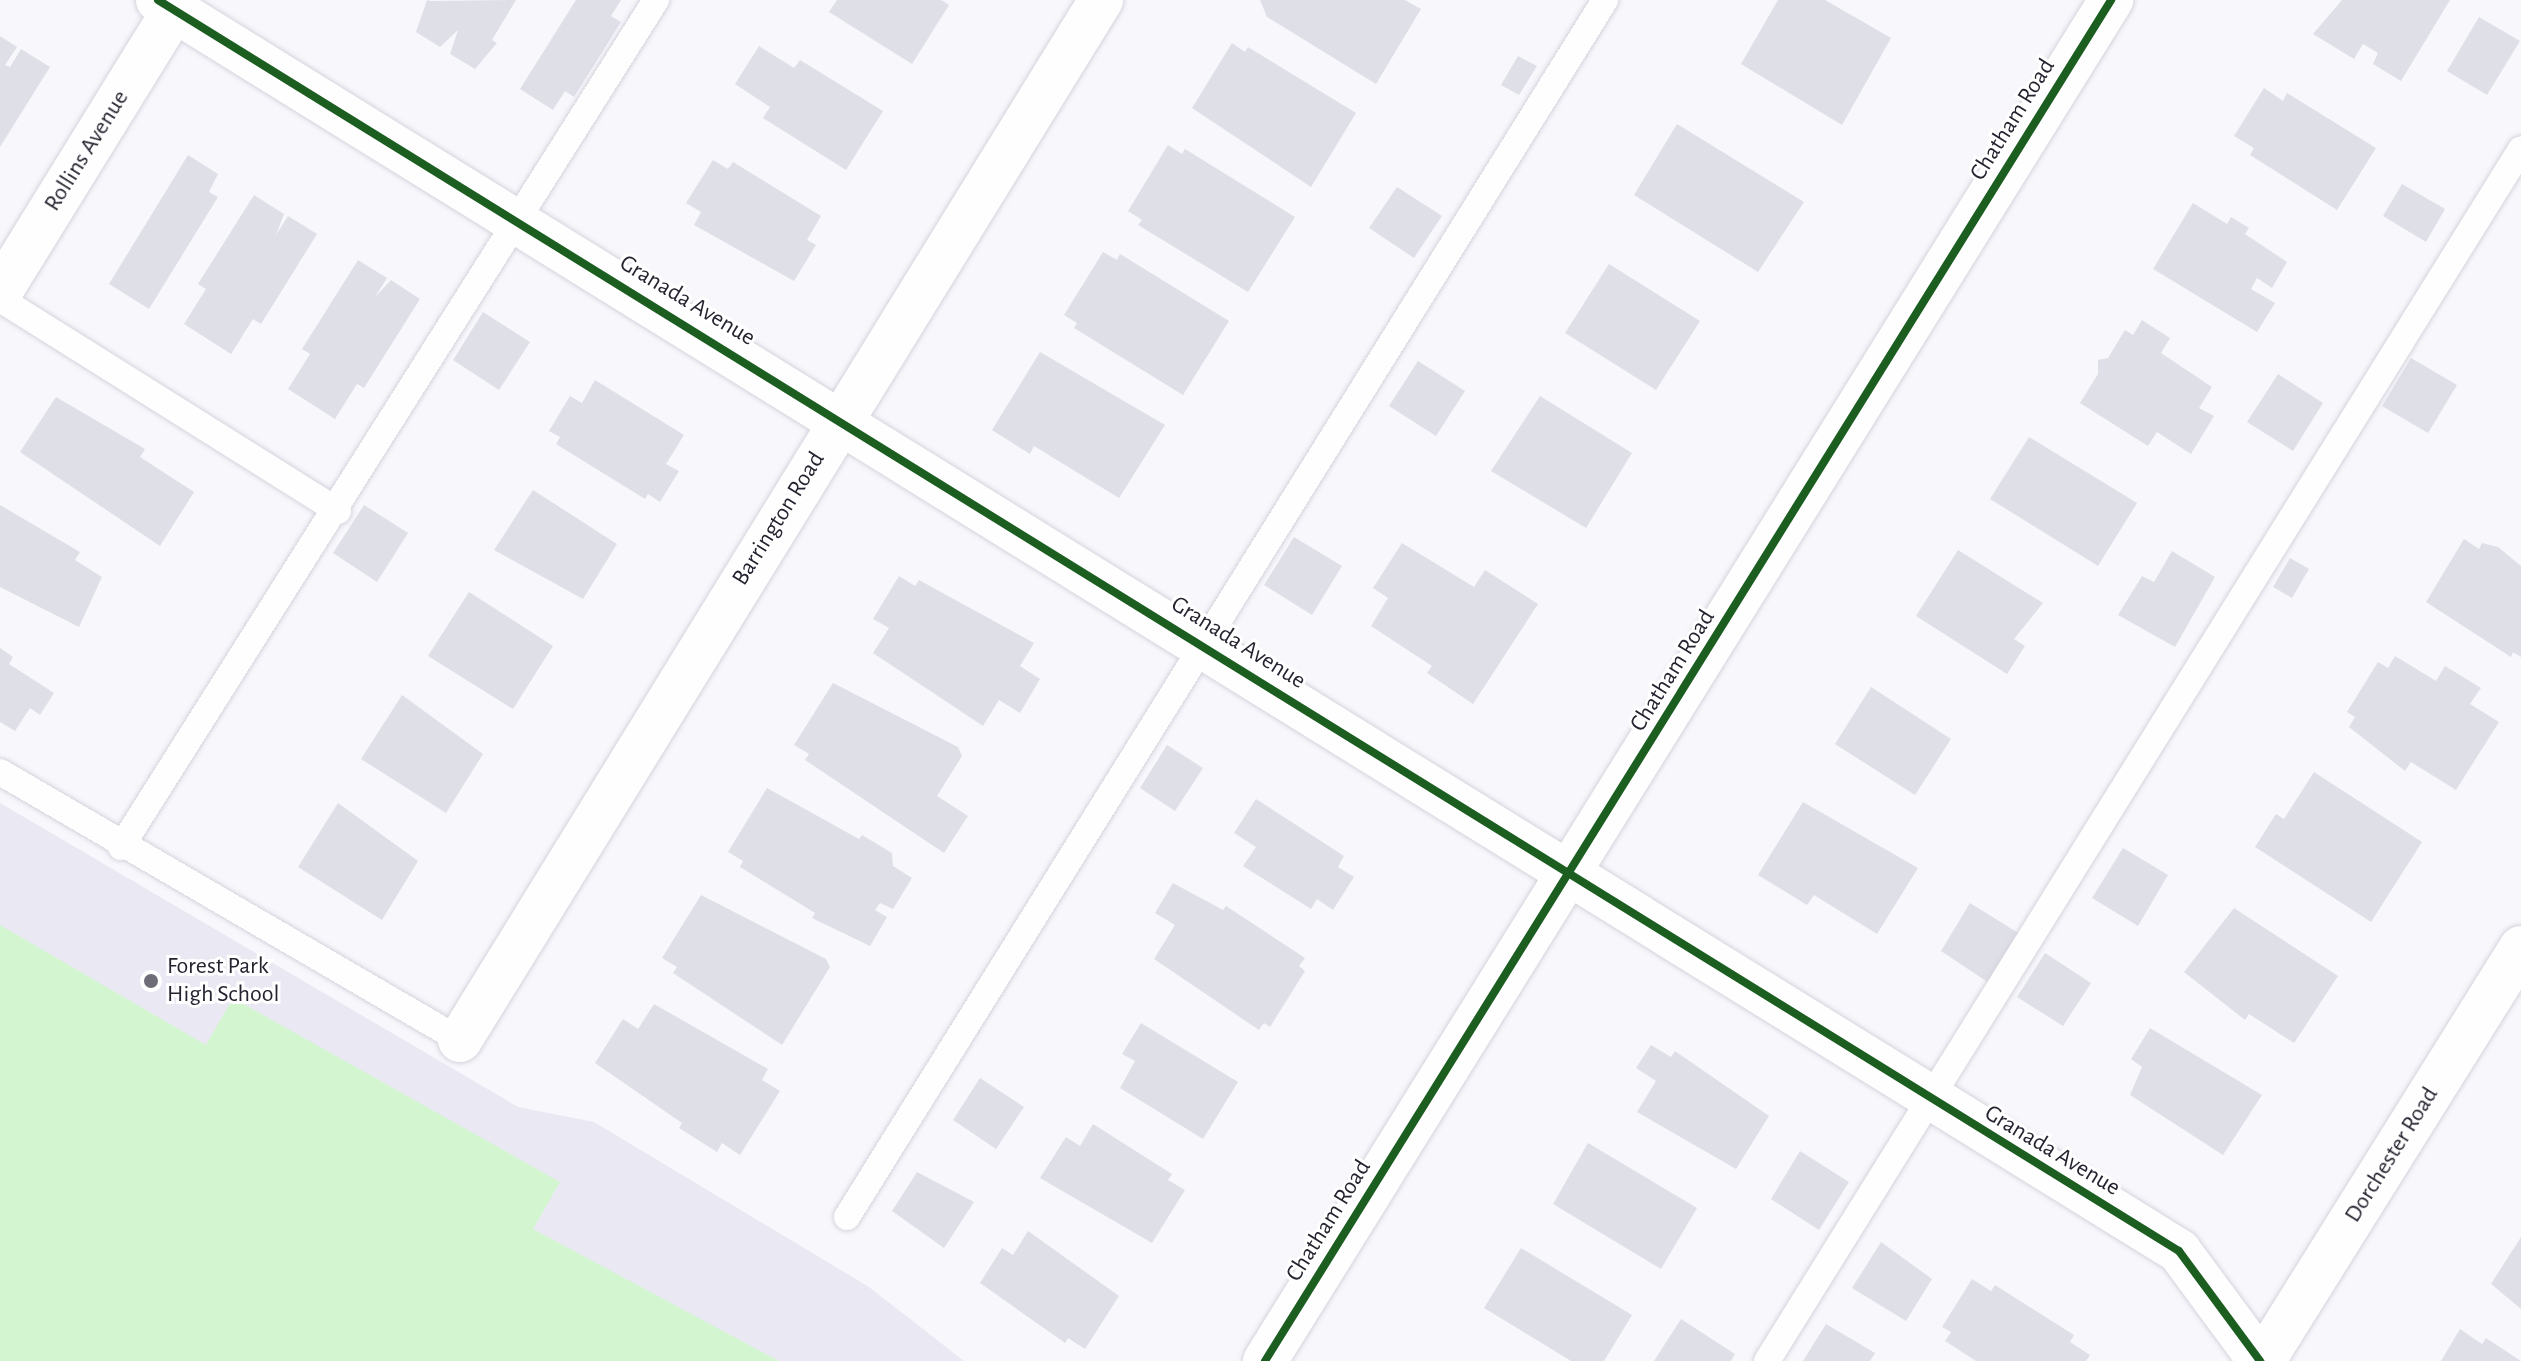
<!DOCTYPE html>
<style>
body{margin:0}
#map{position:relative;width:2521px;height:1361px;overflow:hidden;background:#f7f7fc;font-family:"Alegreya Sans",sans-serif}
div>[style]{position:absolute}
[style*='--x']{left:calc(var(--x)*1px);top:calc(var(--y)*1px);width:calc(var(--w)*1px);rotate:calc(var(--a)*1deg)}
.built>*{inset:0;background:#e9e8f3}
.green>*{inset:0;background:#d3f6d1}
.building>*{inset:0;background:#dfdfe8}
.roads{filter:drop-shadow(0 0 2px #d5d4dd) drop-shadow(0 0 2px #d5d4dd)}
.lane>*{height:26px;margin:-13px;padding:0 13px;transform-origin:13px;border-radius:13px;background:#fefeff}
.street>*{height:44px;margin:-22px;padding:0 22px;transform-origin:22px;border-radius:22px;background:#fefeff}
.cycleway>*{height:8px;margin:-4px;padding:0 4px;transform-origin:4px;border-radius:4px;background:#1b5e20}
.dots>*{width:22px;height:22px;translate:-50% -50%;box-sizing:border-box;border:4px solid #fff;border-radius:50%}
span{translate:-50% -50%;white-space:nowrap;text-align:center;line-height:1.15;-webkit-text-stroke:6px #fff;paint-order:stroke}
.street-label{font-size:24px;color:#24232f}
.poi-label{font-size:24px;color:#24232f}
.left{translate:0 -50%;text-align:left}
</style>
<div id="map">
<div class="built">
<i style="clip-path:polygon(0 803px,518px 1107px,594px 1122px,869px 1287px,964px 1361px,0 1361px)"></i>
</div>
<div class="green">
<i style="clip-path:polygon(0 925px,206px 1045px,233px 998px,560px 1182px,533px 1229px,779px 1361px,0 1361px)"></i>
</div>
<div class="building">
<i style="clip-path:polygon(427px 0,431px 1px,516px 0,492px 40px,497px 43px,475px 69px,450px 54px,458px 30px,440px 47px,416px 32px)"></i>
<i style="clip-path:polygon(576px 0,621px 0,611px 16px,621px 22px,574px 97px,565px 91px,553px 110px,520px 89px)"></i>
<i style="clip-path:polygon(837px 0,941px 0,949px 5px,912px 64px,829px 12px)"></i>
<i style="clip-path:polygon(1260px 0,1405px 0,1421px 9px,1376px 84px,1267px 17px)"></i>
<i style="clip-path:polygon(1778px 0,1825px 0,1891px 38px,1842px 125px,1741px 64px)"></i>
<i style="clip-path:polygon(2342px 0,2450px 0,2401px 81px,2373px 64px,2378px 53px,2363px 44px,2354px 59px,2313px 34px)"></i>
<i style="clip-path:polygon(2479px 17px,2520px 41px,2487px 95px,2447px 71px)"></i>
<i style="clip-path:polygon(0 36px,17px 47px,5px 65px,10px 67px,21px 49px,50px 67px,0 147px)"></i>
<i style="clip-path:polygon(1232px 43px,1245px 52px,1248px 47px,1356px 113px,1311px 187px,1192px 108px)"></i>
<i style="clip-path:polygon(759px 46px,794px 68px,800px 60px,883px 111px,846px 170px,763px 118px,770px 107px,735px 84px)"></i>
<i style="clip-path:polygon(1518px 56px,1537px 66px,1519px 95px,1501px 85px)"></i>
<i style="clip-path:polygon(2264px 88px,2283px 101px,2287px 93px,2376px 148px,2337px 210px,2250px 155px,2254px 148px,2234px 136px)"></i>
<i style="clip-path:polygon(1677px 124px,1804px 202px,1758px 272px,1634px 195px)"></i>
<i style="clip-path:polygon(1168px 145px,1182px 154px,1185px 149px,1295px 217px,1248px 292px,1138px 225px,1142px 220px,1128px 211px)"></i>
<i style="clip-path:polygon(188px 155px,218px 174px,209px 192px,218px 197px,149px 309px,109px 284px)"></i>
<i style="clip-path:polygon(713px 160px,728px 169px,733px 162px,821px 216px,807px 240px,816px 245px,794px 281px,694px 225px,701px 212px,686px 203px)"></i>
<i style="clip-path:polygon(2402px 184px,2445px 209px,2426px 242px,2383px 216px)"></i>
<i style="clip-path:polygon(1397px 187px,1442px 216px,1414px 258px,1369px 228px)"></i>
<i style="clip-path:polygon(254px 195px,284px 214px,276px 235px,288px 216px,317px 234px,261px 324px,253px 319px,231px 354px,184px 324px,206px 289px,198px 284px)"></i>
<i style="clip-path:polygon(2193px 203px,2227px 224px,2231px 217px,2249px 228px,2245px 234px,2287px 262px,2272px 288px,2257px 278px,2251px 289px,2275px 303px,2257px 332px,2153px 269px)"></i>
<i style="clip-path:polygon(1103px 252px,1117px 260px,1120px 254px,1229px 321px,1183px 395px,1074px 328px,1077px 323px,1064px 315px)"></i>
<i style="clip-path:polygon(358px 260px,387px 278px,375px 297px,391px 280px,420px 299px,364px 388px,357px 384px,335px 419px,288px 389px,310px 354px,302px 349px)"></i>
<i style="clip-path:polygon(1609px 264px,1700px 321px,1656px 390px,1565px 333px)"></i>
<i style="clip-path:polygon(483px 312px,530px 342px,499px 390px,453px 360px)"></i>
<i style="clip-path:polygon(2142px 320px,2170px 338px,2161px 353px,2212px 387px,2199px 408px,2214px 416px,2191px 454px,2157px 432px,2148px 446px,2080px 403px,2098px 374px,2098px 360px,2108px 358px,2125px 330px,2133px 335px)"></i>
<i style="clip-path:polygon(1040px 352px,1165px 425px,1119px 498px,1034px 446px,1030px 454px,992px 430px)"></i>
<i style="clip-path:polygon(2411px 358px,2457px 385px,2428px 433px,2382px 406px)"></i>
<i style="clip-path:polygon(1418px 361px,1465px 391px,1436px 436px,1389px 406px)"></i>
<i style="clip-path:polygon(2278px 374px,2323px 403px,2293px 451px,2247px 422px)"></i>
<i style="clip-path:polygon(595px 380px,684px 435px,666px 464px,679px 471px,660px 502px,648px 494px,645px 499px,556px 444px,560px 437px,549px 431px,570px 396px,582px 403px)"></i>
<i style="clip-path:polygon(1540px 396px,1632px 453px,1586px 528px,1491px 471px)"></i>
<i style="clip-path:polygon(56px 397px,145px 449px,140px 457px,194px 492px,160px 546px,20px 452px)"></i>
<i style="clip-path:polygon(2029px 437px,2137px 503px,2098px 566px,1990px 499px)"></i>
<i style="clip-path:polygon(533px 490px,617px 544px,583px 599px,494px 550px)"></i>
<i style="clip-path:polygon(0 505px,80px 552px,75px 560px,102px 577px,79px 627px,0 587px)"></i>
<i style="clip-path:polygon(364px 505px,408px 533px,377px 582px,333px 553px)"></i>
<i style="clip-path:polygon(1294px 537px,1342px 566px,1312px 615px,1264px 585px)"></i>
<i style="clip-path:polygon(2464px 539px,2479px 549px,2482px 543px,2498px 547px,2521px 566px,2521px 657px,2513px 652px,2511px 657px,2426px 602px)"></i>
<i style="clip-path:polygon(1402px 543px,1474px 587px,1485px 570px,1538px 604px,1473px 704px,1427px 673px,1432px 666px,1371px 626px,1388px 598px,1373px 588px)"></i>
<i style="clip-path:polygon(1958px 550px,2043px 603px,2014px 639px,2025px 646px,2007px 674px,1916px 616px)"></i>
<i style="clip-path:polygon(2172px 551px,2215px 577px,2175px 647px,2118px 615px,2142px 576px,2154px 582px)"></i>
<i style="clip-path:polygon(2290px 558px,2309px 569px,2292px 598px,2273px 587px)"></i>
<i style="clip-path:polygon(899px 576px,915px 586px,919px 580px,1034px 643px,1020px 666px,1040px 679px,1020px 713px,999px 700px,983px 726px,873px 653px,889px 628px,873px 619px)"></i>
<i style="clip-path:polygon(469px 592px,553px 646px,513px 709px,428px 656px)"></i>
<i style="clip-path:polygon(0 648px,13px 657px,9px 664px,54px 693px,40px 715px,30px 708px,15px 731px,0 722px)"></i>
<i style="clip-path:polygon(2395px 656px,2436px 681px,2445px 666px,2481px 688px,2470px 704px,2499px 722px,2456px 790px,2411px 762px,2405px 771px,2349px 727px,2355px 717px,2347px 712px,2378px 662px,2388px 668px)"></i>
<i style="clip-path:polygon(833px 683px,958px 747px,962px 756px,937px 796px,968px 816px,944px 853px,805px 760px,809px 754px,794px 745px)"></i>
<i style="clip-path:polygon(1871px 687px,1951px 739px,1915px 795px,1835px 744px)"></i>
<i style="clip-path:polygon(402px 695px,483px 754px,446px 813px,361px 759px)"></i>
<i style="clip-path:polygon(1167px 745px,1203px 768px,1175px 811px,1140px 788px)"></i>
<i style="clip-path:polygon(2314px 772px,2422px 842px,2371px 922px,2255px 847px,2276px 814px,2284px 819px)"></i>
<i style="clip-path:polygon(767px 788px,859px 839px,862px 835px,892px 853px,893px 866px,912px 878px,893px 909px,880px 903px,875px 910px,887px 917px,870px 946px,812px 918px,815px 913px,740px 867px,743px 861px,728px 852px)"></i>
<i style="clip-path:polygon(1256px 799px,1344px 856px,1338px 867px,1354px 877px,1333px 910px,1317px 899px,1311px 909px,1243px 866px,1256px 847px,1234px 833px)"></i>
<i style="clip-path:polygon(1803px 802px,1918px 868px,1877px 934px,1814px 895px,1807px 905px,1758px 875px)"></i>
<i style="clip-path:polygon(338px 803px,418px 861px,382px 920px,298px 867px)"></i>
<i style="clip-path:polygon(2123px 848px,2168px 875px,2138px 926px,2092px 898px)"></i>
<i style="clip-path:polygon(1173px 883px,1223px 910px,1226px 906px,1305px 958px,1299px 966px,1305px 971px,1270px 1027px,1264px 1023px,1259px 1030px,1154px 959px,1175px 925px,1155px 913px)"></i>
<i style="clip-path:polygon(701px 895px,826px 959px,830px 967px,782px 1045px,673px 973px,677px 967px,662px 958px)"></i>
<i style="clip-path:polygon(1970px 903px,2020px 934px,1989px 983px,1941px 951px)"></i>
<i style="clip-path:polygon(2234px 908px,2338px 976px,2294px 1043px,2249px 1014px,2245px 1020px,2184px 972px)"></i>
<i style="clip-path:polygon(2045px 953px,2091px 983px,2063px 1026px,2017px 997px)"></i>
<i style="clip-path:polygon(654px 1004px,768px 1069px,762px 1080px,780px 1091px,740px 1155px,722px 1143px,717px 1152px,679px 1128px,682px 1123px,595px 1063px,623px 1019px,638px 1029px)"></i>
<i style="clip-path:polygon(1141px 1023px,1238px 1082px,1203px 1139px,1120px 1088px,1135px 1061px,1122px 1054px)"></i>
<i style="clip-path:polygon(2150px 1028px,2262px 1095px,2223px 1155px,2130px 1095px,2142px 1067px,2131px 1059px)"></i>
<i style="clip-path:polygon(1651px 1045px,1671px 1057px,1675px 1051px,1769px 1116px,1736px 1169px,1637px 1112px,1656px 1081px,1636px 1068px)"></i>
<i style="clip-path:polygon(980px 1078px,1024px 1107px,996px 1149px,953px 1120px)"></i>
<i style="clip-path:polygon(1093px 1124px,1172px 1174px,1168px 1180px,1185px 1190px,1152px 1243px,1040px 1178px,1066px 1137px,1080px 1146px)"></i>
<i style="clip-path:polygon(1588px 1143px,1697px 1208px,1661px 1269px,1553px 1204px)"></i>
<i style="clip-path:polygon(1800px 1151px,1849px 1182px,1819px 1230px,1771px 1199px)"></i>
<i style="clip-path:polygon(917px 1172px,974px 1202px,944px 1248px,892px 1211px)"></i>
<i style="clip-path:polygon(1028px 1231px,1119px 1296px,1085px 1349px,1068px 1338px,1065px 1343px,980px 1283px,1002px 1248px,1013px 1255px)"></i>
<i style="clip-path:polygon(2521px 1237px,2521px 1309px,2491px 1284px)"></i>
<i style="clip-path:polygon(1881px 1242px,1932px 1279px,1906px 1321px,1852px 1288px)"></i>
<i style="clip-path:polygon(1521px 1248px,1632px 1315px,1604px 1361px,1571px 1361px,1484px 1308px)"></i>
<i style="clip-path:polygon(1972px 1279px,1991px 1291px,1995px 1285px,2074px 1335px,2070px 1342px,2090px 1355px,2086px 1361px,1976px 1361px,1945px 1341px,1951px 1332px,1942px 1327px)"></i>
<i style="clip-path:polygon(1681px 1319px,1735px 1354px,1731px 1361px,1654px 1361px)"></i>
<i style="clip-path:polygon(1826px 1324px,1875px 1353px,1870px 1361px,1803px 1361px)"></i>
<i style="clip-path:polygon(2460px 1329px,2482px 1344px,2486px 1338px,2521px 1361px,2441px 1361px)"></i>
</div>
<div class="roads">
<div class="lane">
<i style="--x:0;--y:299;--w:399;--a:32.1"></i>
<i style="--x:0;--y:772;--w:532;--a:30.23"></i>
<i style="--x:121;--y:847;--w:1002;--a:-57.72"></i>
<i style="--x:847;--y:1217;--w:1434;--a:-58.08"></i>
<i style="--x:1767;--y:1361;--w:1427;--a:-58.11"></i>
</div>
<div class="street">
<i style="--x:158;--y:0;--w:2377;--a:31.76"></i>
<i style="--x:2179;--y:1251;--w:137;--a:53.6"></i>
<i style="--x:0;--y:292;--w:331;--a:-58.3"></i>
<i style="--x:460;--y:1040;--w:1222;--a:-58.35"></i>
<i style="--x:1265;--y:1361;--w:1603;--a:-58.13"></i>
<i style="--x:2263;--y:1361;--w:487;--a:-58"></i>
</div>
</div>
<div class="cycleway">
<i style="--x:158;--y:0;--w:2377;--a:31.76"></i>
<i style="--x:2179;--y:1251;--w:137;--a:53.6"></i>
<i style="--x:1265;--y:1361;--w:1603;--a:-58.13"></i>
</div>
<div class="dots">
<i style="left:151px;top:981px;background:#6e6d77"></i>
</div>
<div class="street-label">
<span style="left:2013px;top:120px;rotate:-58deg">Chatham Road</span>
<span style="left:87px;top:151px;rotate:-58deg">Rollins Avenue</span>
<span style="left:687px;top:301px;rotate:31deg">Granada Avenue</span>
<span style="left:779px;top:519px;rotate:-58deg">Barrington Road</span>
<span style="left:1238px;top:643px;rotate:32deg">Granada Avenue</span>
<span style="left:1673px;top:671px;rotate:-58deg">Chatham Road</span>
<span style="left:2052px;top:1151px;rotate:31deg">Granada Avenue</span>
<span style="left:2392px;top:1155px;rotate:-58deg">Dorchester Road</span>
<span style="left:1329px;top:1221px;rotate:-58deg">Chatham Road</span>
</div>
<div class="poi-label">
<span class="left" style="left:167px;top:981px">Forest Park<br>High School</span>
</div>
</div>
